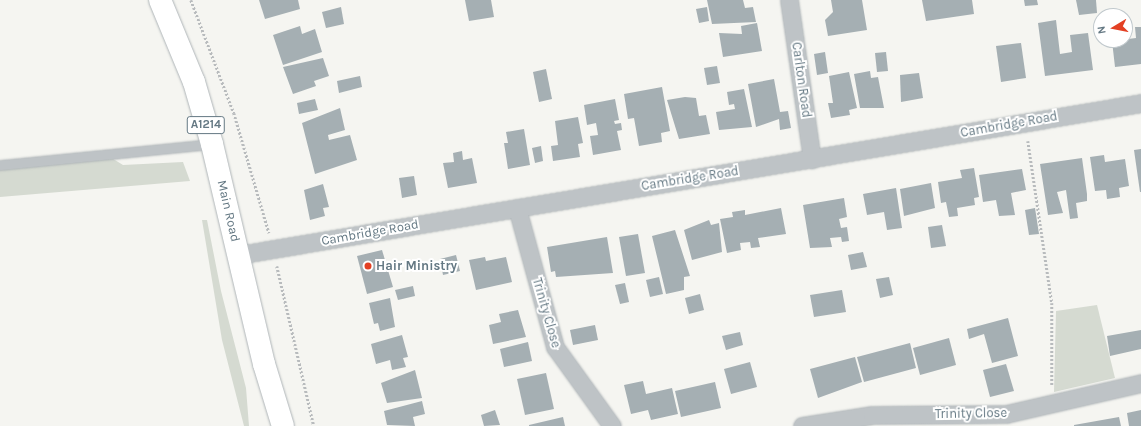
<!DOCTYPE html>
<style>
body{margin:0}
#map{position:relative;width:1141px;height:426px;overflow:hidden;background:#f5f5f1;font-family:Karla,sans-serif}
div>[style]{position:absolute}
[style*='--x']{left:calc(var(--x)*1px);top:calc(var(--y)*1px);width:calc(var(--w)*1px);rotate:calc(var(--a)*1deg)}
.green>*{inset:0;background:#d5dad1}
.building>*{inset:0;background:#a5afb3}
.path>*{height:2.5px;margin-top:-1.25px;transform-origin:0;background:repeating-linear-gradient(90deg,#b8bbbd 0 2px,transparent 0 4px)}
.roads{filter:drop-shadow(0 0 1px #afb5b8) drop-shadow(0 0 1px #afb5b8)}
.lane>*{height:9px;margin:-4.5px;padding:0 4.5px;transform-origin:4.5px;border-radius:4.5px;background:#bec3c6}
.street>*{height:17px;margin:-8.5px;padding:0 8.5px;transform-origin:8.5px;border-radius:8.5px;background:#bec3c6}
.primary>*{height:22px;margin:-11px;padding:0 11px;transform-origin:11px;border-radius:11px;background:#fff}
.dots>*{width:11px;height:11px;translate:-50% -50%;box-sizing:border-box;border:2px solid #fff;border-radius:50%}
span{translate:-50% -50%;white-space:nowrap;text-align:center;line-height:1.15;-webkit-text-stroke:4px #fff;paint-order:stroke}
.shield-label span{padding:1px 3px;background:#fff;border:1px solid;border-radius:3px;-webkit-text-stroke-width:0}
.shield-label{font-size:12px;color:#647883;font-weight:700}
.street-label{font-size:13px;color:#647883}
.poi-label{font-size:13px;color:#647883;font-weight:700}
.left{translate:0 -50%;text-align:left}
.north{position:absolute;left:1093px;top:8px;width:40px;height:40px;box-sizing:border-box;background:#fff;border:1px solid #c1c9cd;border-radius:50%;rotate:260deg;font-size:11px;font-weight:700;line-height:16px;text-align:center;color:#647883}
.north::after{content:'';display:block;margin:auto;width:14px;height:18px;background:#e34023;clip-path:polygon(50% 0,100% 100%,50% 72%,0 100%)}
</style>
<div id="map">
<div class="green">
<i style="clip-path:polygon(110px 157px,123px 165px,183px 162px,190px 181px,0 197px,0 168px)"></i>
<i style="clip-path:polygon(202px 220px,207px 220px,221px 291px,246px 388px,249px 426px,244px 426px,222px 340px)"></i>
<i style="clip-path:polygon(1097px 305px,1115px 378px,1054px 392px,1056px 311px)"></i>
</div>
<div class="building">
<i style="clip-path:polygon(259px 0,298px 0,300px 9px,265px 19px)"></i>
<i style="clip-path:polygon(465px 0,491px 0,494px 17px,469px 21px)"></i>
<i style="clip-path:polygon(707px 0,743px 0,745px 8px,753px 7px,756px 22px,712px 24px)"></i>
<i style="clip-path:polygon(831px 0,862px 0,867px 30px,828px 36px,825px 20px,833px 12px)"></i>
<i style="clip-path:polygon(922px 0,972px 0,974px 14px,926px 21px)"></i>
<i style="clip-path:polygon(1024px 0,1037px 0,1038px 5px,1025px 6px)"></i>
<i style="clip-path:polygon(1076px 0,1096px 0,1097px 13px,1079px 15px)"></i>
<i style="clip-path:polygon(341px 7px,344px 24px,326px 28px,322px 12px)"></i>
<i style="clip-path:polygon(707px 7px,709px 21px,699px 23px,696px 9px)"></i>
<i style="clip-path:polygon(1056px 20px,1060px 54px,1072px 52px,1070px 35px,1088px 33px,1093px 70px,1045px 76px,1038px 23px)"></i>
<i style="clip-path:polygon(757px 23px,762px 51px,723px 57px,719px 33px,742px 34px,741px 26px)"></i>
<i style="clip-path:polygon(300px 26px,302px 34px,315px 29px,322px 52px,283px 65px,273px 35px)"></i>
<i style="clip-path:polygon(1135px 27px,1141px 27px,1141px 64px,1115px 67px,1112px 41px,1136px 38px)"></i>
<i style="clip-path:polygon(1021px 43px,1026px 78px,1001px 82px,996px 46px)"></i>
<i style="clip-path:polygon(825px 52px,828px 73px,817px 75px,814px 54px)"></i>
<i style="clip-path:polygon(886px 52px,888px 71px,877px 72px,875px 53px)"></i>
<i style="clip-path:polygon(323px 58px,329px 76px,314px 81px,316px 86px,293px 94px,283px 67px)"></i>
<i style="clip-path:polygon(717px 66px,720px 83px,707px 85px,704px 68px)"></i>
<i style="clip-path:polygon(546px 69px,552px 99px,539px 102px,533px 72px)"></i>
<i style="clip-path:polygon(870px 71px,871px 78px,878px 77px,884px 108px,860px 108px,854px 74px)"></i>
<i style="clip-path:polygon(849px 72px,857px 108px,849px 110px,850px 115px,831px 118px,828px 103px,833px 103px,829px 76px)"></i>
<i style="clip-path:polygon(919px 73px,923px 98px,901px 102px,900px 75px)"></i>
<i style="clip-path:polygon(360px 76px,362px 87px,339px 93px,337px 81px)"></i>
<i style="clip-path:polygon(774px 79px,780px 112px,788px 111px,791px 128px,780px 130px,779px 119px,756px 127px,748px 84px)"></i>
<i style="clip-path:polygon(662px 87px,670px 131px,661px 133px,662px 142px,639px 146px,634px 118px,628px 119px,624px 94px)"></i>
<i style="clip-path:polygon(744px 89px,752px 127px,719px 130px,716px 112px,735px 109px,734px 104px,729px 105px,727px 92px)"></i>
<i style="clip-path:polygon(685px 97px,696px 98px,699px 116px,706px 115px,710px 134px,679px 139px,667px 100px)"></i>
<i style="clip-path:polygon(315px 99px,318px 110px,299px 114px,297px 103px)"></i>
<i style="clip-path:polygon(615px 99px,619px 120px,614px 121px,615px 124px,621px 123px,622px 130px,617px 131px,621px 150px,593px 155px,590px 136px,598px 135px,596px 123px,587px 125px,584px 105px)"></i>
<i style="clip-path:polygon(340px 108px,345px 130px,328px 135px,329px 140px,350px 135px,357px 160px,315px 174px,302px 123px)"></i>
<i style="clip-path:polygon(578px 117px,583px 143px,578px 144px,580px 157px,553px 161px,551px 146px,558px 145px,555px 121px)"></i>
<i style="clip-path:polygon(524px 129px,530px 165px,508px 169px,504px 143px,508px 143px,506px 132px)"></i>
<i style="clip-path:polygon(541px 146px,543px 161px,535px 163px,532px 148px)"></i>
<i style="clip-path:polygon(1141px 149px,1141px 192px,1140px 192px,1134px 150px)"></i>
<i style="clip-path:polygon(462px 151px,463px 160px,472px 158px,477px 183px,448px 188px,443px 163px,454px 162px,453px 153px)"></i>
<i style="clip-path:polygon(1104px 155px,1105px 162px,1125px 159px,1129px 186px,1119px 188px,1120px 197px,1107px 199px,1106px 190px,1095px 191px,1090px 157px)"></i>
<i style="clip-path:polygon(1082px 158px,1087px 194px,1087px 201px,1076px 203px,1078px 218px,1070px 219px,1066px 190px,1057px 192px,1063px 213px,1048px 215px,1040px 164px)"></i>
<i style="clip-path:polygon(974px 168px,979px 197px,974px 198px,975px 205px,957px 208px,958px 216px,949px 217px,946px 202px,941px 203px,938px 182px,962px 178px,960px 170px)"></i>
<i style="clip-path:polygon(1022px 169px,1026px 190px,1011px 193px,1015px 215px,999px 216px,996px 200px,983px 202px,979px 175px)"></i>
<i style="clip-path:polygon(414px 176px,417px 195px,402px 198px,399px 178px)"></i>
<i style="clip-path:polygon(931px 183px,935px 208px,904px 216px,900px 189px)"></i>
<i style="clip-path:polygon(323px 184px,329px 207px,323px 208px,325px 216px,310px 220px,304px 190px)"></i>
<i style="clip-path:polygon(896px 188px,902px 228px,887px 230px,884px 212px,867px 215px,863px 194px)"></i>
<i style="clip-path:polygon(844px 198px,847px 217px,839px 219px,841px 228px,847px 227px,849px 241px,842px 242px,841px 237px,830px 238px,832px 247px,810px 248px,803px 205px)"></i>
<i style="clip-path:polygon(781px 208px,786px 234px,758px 238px,760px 247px,751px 248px,750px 242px,740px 243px,741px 250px,727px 253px,720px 219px,733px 217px,732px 212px,745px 210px,745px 215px)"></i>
<i style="clip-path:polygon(1035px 208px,1039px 234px,1029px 235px,1025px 210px)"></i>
<i style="clip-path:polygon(709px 220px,711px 225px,719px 223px,722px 252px,692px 260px,684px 230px)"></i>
<i style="clip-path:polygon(942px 225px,946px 246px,931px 248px,928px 227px)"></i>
<i style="clip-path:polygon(675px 230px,690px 276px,684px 277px,684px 290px,666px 294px,652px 236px)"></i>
<i style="clip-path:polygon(638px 234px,645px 273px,626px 276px,619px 237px)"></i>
<i style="clip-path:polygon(607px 237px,613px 273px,556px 277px,555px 271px,551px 272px,547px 247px)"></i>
<i style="clip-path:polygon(382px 250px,393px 287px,367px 294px,357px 256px)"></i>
<i style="clip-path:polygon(863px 252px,867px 267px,851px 270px,848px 255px)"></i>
<i style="clip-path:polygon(456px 255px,460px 271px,443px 275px,440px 259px)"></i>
<i style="clip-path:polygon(485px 257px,486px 261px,506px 257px,512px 282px,476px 290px,469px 260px)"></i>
<i style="clip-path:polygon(659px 277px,663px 294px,650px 297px,646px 280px)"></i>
<i style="clip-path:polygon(889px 277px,893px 295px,880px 298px,876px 279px)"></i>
<i style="clip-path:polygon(625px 283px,629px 302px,620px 304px,615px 285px)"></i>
<i style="clip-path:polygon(413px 286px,415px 296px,398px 300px,395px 290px)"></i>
<i style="clip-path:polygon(842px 290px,846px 312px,814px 317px,810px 295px)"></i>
<i style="clip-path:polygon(700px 294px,704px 310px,689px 314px,685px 298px)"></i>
<i style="clip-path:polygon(390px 298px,395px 327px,380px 331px,378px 323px,374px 324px,369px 303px)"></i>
<i style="clip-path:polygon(518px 310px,526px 337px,493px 344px,489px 325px,501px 322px,499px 314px)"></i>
<i style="clip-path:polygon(1008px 318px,1018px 356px,992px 363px,984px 334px,969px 339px,967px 329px)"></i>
<i style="clip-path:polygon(595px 325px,598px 340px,573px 345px,570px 330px)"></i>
<i style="clip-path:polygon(1141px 330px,1141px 349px,1110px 356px,1107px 336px)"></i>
<i style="clip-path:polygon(740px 332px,743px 345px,726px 350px,722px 336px)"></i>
<i style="clip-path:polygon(402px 335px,408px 357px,403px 358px,406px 367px,392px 370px,390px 360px,376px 364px,371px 344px)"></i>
<i style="clip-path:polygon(949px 338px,956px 365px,920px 375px,913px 348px)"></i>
<i style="clip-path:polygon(528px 342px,532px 361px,504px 367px,500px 349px)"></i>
<i style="clip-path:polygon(910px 343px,916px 368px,864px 382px,857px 357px)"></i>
<i style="clip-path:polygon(855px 357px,862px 382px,818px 398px,810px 369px)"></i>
<i style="clip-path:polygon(750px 362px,757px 387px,731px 394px,724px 369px)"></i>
<i style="clip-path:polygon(1006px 364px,1014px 391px,990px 397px,983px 370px)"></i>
<i style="clip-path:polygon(415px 370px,422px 398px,387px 403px,381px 383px)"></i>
<i style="clip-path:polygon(546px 373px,554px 409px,525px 415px,517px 379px)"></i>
<i style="clip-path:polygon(643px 381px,646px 394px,672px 388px,678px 414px,651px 420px,648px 410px,631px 414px,624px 385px)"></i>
<i style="clip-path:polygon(715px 382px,721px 408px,681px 417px,675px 391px)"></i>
<i style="clip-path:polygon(422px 401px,425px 414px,413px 417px,415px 426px,387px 425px,384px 411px)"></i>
<i style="clip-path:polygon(495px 410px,500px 425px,484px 426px,481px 415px)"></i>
<i style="clip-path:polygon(1141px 410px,1141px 426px,1129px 426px,1127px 413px)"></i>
<i style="clip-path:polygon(563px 417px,565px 426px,529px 426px,529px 425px)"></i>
<i style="clip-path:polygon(1119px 417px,1121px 426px,1074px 426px,1074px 425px)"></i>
</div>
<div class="path">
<i style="--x:191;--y:0;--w:121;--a:69.2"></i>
<i style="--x:234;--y:113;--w:125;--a:73.7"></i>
<i style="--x:1028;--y:141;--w:164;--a:81.6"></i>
<i style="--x:1052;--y:303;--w:83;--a:90"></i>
<i style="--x:277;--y:266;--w:164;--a:77"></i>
</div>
<div class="roads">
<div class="lane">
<i style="--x:0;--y:165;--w:213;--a:-5.7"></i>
</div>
<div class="street">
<i style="--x:789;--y:0;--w:161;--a:81.8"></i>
<i style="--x:517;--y:208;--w:144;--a:74.7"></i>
<i style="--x:555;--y:347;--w:97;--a:54.2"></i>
<i style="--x:238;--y:255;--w:916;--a:-9.55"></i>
<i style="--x:802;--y:426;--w:71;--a:-8.9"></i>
<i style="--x:872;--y:415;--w:134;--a:-0.4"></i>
<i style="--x:1006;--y:414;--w:139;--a:-12.9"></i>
</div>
<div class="primary">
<i style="--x:160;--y:0;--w:89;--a:67.5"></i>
<i style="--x:194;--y:82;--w:65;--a:73.8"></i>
<i style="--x:212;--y:144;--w:226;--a:76.7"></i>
<i style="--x:264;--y:364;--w:65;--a:73"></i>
</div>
</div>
<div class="dots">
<i style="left:368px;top:266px;background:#e34023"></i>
</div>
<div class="shield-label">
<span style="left:206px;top:125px">A1214</span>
</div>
<div class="street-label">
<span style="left:801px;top:80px;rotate:82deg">Carlton Road</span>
<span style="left:1009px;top:125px;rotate:-10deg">Cambridge Road</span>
<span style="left:690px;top:179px;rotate:-9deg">Cambridge Road</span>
<span style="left:228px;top:211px;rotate:77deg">Main Road</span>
<span style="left:370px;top:233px;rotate:-10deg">Cambridge Road</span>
<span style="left:546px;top:313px;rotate:74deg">Trinity Close</span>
<span style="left:971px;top:414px;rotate:-1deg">Trinity Close</span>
</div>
<div class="poi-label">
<span class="left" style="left:376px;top:266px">Hair Ministry</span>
</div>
<div class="north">N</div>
</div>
